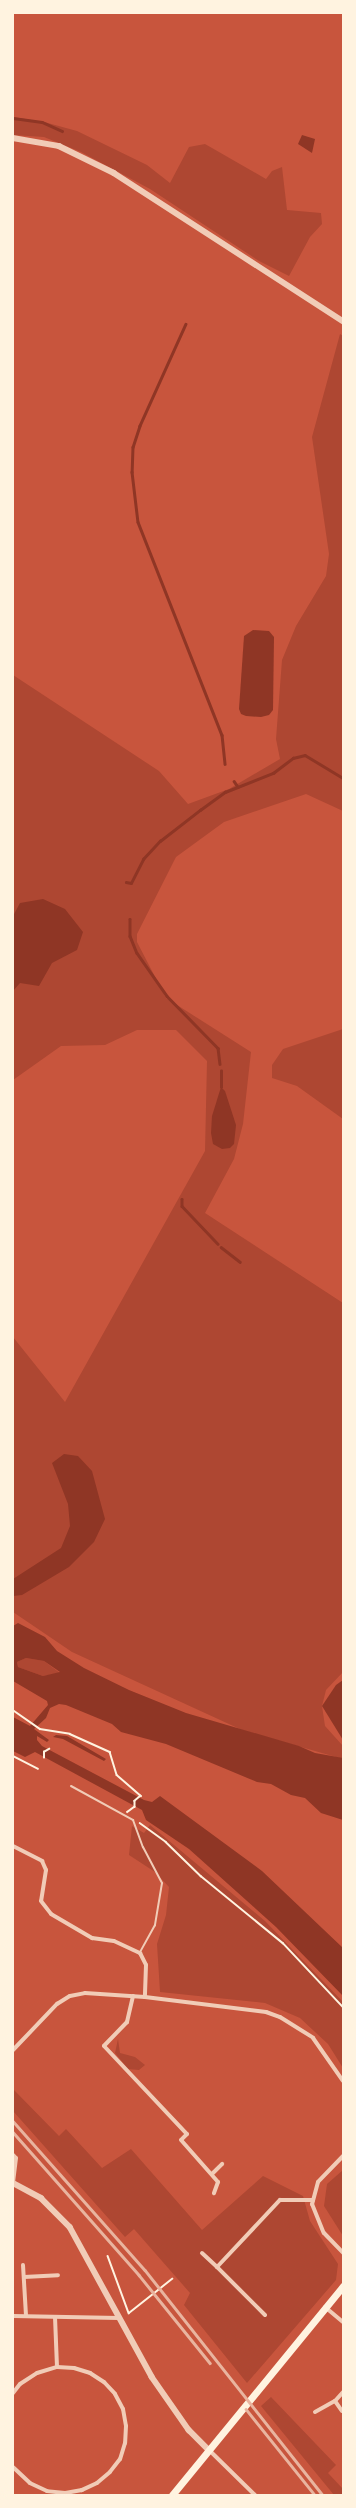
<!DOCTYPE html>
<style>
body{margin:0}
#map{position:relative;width:356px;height:2508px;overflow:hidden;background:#c8553d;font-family:Commissioner,sans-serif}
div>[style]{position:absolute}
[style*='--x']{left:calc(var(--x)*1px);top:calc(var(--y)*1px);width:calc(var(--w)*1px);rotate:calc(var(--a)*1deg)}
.green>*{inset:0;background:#ae4732}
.water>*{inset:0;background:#8f3625}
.stream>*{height:2.5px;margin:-1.25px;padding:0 1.25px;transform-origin:1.25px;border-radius:1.25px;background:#8f3625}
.path>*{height:1.5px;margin:-0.75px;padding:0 0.75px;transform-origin:0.75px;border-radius:0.75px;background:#fff3e0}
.service>*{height:2px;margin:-1px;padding:0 1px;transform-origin:1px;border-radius:1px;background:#f1ccb7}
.minor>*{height:4px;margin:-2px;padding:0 2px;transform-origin:2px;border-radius:2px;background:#f1ccb7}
.tertiary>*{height:5.5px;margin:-2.75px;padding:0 2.75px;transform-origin:2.75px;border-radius:2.75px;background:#f1ccb7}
.primary>*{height:7px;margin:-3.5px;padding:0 3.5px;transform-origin:3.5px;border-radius:3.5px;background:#fff3e0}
.rail>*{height:2.5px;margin:-1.25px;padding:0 1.25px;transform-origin:1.25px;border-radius:1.25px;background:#e9b49f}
span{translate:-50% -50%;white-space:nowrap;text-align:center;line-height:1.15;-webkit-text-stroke:4px #fff3e0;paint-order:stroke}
.frame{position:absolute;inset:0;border:14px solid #fff3e0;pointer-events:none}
</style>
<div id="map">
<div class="green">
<i style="clip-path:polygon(13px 117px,44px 122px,77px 131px,147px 165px,170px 183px,189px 147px,205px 144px,266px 179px,272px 171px,282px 167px,287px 210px,321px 213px,322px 224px,310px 237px,289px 276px,259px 261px,150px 189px,81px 152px,44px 137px,13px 135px)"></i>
<i style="clip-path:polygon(340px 334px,343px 336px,343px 811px,306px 794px,224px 822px,176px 857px,137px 934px,137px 942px,166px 998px,251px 1052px,243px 1124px,234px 1159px,205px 1213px,343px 1303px,343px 1672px,326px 1690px,322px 1706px,325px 1726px,343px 1746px,343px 1759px,242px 1730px,72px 1652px,13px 1612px,13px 1337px,65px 1402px,205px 1151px,207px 1061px,176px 1030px,137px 1030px,105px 1045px,61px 1046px,13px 1080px,13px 675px,159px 771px,188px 804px,229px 789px,280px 759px,276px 739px,282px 660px,296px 626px,326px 576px,329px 554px,312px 437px)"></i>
<i style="clip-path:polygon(343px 1029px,343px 1119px,297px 1086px,272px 1078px,272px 1065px,283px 1049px)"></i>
<i style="clip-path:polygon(26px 1658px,44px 1661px,60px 1673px,43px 1676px,18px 1667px,17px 1662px)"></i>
<i style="clip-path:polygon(150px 1825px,265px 1921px,343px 2002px,343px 2068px,328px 2044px,300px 2018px,265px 2003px,160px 1992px,157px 1944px,166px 1915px,169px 1887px,155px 1872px,129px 1855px,132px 1826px,144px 1833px)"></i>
<i style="clip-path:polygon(118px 2039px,120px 2053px,135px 2057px,145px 2065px,139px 2070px,128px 2069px,115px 2053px)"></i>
<i style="clip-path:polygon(13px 2089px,59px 2136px,66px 2129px,102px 2168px,131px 2149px,202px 2230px,263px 2176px,303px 2196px,310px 2221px,338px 2264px,336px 2280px,247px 2383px,184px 2305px,190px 2293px,134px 2229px,125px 2237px,13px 2111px)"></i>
<i style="clip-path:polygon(343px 2170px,343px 2236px,324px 2206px,327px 2184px)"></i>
<i style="clip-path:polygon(271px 2397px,336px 2465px,328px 2473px,343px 2489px,343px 2495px,334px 2495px,261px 2406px)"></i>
</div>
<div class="water">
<i style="clip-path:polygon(302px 135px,315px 139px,312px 153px,298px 144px)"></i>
<i style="clip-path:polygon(253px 630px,269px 631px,274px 637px,273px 710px,269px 715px,261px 717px,246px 716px,241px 714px,239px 709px,244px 636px)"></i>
<i style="clip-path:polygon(43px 899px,65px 909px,83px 932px,77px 950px,52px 963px,39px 986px,20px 983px,13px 991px,13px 916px,20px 903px)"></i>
<i style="clip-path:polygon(221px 1087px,225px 1091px,236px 1125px,234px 1144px,230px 1148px,222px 1149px,213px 1144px,211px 1133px,212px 1116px)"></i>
<i style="clip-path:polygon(64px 1454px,78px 1456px,92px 1471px,105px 1519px,94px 1542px,69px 1567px,22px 1595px,13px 1596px,13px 1579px,61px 1548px,70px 1526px,68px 1504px,52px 1463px)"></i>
<i style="clip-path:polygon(evenodd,18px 1623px,45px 1637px,57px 1651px,84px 1668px,129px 1690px,186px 1713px,299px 1746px,315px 1753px,343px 1758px,343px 1820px,321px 1813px,305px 1798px,291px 1795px,271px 1784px,257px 1782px,166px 1744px,121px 1732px,112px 1724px,66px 1705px,59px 1704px,50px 1708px,46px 1718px,34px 1729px,49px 1740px,47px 1742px,37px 1736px,37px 1740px,42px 1746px,144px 1800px,152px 1802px,160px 1796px,262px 1871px,343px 1948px,343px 1996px,276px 1927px,189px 1849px,146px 1820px,142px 1810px,35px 1752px,25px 1757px,13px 1751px,13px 1717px,30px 1726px,48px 1705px,47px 1701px,13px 1681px,13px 1626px,18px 1623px,26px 1658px,44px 1661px,60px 1672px,43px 1676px,18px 1667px,17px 1662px,26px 1658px)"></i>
<i style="clip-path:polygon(343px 1680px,343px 1740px,322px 1706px,336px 1685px)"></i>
<i style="clip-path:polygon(56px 1735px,67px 1736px,106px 1759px,104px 1761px,63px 1739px,53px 1737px)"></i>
</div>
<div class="stream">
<i style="--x:13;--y:118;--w:29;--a:8"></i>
<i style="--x:42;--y:122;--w:22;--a:24"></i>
<i style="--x:186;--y:324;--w:112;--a:114.3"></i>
<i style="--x:140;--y:426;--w:22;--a:108"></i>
<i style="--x:133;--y:447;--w:25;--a:92"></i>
<i style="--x:132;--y:472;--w:50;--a:83.2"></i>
<i style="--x:138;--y:522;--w:229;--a:68.5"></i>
<i style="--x:222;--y:735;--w:29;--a:84"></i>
<i style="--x:234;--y:781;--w:7;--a:56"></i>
<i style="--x:126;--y:882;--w:5;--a:11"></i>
<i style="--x:131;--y:883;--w:27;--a:-63"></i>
<i style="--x:143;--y:859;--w:25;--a:-47"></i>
<i style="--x:160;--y:841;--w:51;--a:-37.8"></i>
<i style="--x:200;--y:810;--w:31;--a:-36"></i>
<i style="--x:225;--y:792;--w:52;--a:-21.6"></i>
<i style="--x:273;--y:773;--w:25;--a:-37"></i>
<i style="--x:293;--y:758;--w:12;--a:-14"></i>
<i style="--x:305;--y:755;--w:44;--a:31.2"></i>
<i style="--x:130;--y:919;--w:17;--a:90"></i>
<i style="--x:130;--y:936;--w:18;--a:68"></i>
<i style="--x:137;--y:953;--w:52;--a:55.1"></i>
<i style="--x:167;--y:996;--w:73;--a:45.6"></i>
<i style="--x:218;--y:1048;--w:16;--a:83"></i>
<i style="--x:221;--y:1087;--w:16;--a:-90"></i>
<i style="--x:182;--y:1199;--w:7;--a:90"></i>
<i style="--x:182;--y:1206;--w:52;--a:46.5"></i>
<i style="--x:221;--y:1247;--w:24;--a:38"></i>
</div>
<div class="path">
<i style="--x:13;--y:1710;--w:33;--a:35"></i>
<i style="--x:40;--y:1729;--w:30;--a:9"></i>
<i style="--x:70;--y:1734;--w:44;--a:24.2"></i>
<i style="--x:110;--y:1752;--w:24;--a:73"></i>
<i style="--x:117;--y:1775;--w:32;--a:41"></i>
<i style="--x:141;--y:1796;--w:8;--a:140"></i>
<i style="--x:135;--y:1801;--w:6;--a:90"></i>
<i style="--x:135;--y:1807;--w:9;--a:144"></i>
<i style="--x:13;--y:1756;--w:28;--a:27"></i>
<i style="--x:44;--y:1758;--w:6;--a:-90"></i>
<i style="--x:44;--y:1752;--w:6;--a:-31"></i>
<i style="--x:140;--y:1823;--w:32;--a:36"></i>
<i style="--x:166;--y:1842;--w:49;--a:44.2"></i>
<i style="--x:201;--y:1876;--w:106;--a:39.3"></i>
<i style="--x:283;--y:1943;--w:88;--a:46.8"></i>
<i style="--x:108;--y:2256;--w:61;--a:69.8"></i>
<i style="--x:129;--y:2313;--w:55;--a:-38.3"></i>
</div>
<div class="service">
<i style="--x:71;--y:1786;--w:71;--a:28.7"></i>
<i style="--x:133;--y:1820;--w:29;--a:70"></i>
<i style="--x:143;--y:1847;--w:41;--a:62.2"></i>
<i style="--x:162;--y:1883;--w:43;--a:99.5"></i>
<i style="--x:155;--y:1925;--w:31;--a:119"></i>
</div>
<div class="minor">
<i style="--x:13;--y:1846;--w:33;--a:27"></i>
<i style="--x:42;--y:1861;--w:10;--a:66"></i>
<i style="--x:46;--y:1870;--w:31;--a:99"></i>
<i style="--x:41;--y:1901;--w:16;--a:52"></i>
<i style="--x:51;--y:1914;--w:48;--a:30.3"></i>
<i style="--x:92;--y:1938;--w:22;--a:8"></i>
<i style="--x:114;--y:1941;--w:29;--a:25"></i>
<i style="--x:140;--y:1953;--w:13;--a:63"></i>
<i style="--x:146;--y:1965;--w:32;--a:92"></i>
<i style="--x:133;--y:1996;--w:27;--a:103"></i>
<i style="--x:127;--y:2022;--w:33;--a:134"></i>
<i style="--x:104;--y:2046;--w:121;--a:46.7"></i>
<i style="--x:187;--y:2134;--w:8;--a:135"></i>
<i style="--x:181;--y:2140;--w:56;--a:48.6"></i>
<i style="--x:218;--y:2182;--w:12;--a:110"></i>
<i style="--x:13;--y:2050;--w:64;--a:-46.3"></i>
<i style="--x:57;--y:2004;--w:15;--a:-32"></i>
<i style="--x:70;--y:1996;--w:15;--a:-11"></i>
<i style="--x:85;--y:1993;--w:60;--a:3.8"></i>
<i style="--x:145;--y:1997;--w:122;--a:7.1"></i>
<i style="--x:266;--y:2012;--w:15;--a:20"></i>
<i style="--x:280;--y:2017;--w:39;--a:32"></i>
<i style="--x:313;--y:2038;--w:52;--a:55.1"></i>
<i style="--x:13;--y:2155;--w:4;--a:45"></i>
<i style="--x:16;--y:2158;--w:25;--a:97"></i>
<i style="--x:343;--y:2156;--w:36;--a:134"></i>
<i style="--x:318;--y:2182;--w:23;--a:105"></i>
<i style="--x:312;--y:2204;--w:31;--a:68"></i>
<i style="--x:324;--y:2233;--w:28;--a:46"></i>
<i style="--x:213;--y:2173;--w:13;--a:-45"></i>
<i style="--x:202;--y:2253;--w:21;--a:43"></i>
<i style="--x:23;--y:2265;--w:51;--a:86.6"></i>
<i style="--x:24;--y:2277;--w:34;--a:-3"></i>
<i style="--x:325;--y:2307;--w:23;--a:40"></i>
<i style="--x:265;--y:2315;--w:68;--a:-135"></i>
<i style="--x:217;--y:2267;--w:92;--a:-46.8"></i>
<i style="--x:280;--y:2200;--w:33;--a:0"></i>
<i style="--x:13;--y:2316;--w:106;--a:1.1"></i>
<i style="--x:55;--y:2317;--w:50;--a:87.7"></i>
<i style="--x:13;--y:2393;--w:11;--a:-52"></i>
<i style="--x:20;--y:2384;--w:20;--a:-33"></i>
<i style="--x:37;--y:2373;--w:21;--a:-17"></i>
<i style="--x:57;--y:2367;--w:17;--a:3"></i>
<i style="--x:74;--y:2368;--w:17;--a:17"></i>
<i style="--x:90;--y:2373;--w:17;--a:33"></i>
<i style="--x:104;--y:2382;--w:16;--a:47"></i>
<i style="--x:115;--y:2394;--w:17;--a:62"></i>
<i style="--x:123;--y:2409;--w:17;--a:80"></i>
<i style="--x:126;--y:2426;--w:17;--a:93"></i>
<i style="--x:125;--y:2443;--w:17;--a:107"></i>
<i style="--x:120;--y:2459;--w:16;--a:128"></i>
<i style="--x:110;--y:2472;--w:17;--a:140"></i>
<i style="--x:97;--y:2483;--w:17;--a:155"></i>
<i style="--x:82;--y:2490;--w:17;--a:170"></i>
<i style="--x:65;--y:2493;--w:18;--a:-174"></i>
<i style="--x:47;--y:2491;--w:19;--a:-155"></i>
<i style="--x:30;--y:2483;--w:23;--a:-137"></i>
<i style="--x:335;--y:2401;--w:12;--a:55"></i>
<i style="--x:315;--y:2412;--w:23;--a:-29"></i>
<i style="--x:335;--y:2401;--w:12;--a:-48"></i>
<i style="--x:209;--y:2450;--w:64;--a:44.4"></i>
</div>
<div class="tertiary">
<i style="--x:13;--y:138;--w:47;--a:9.9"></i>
<i style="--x:59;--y:146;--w:61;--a:26.1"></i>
<i style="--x:114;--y:173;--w:273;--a:32.9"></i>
<i style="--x:13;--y:2183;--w:32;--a:28"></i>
<i style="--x:41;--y:2198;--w:41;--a:45"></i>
<i style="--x:70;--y:2227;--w:171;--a:61.3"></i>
<i style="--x:152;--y:2377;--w:65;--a:55.1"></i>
<i style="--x:189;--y:2430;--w:28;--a:45"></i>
</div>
<div class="primary">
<i style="--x:172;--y:2495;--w:270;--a:-50.7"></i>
</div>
<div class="rail">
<i style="--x:13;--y:2121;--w:199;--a:48.5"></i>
<i style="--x:145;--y:2270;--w:287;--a:51.7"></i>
<i style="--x:13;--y:2132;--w:191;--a:48.6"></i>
<i style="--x:139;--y:2275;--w:113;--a:51.1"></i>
<i style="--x:246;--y:2409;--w:110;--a:51.3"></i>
</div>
<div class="frame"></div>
</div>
